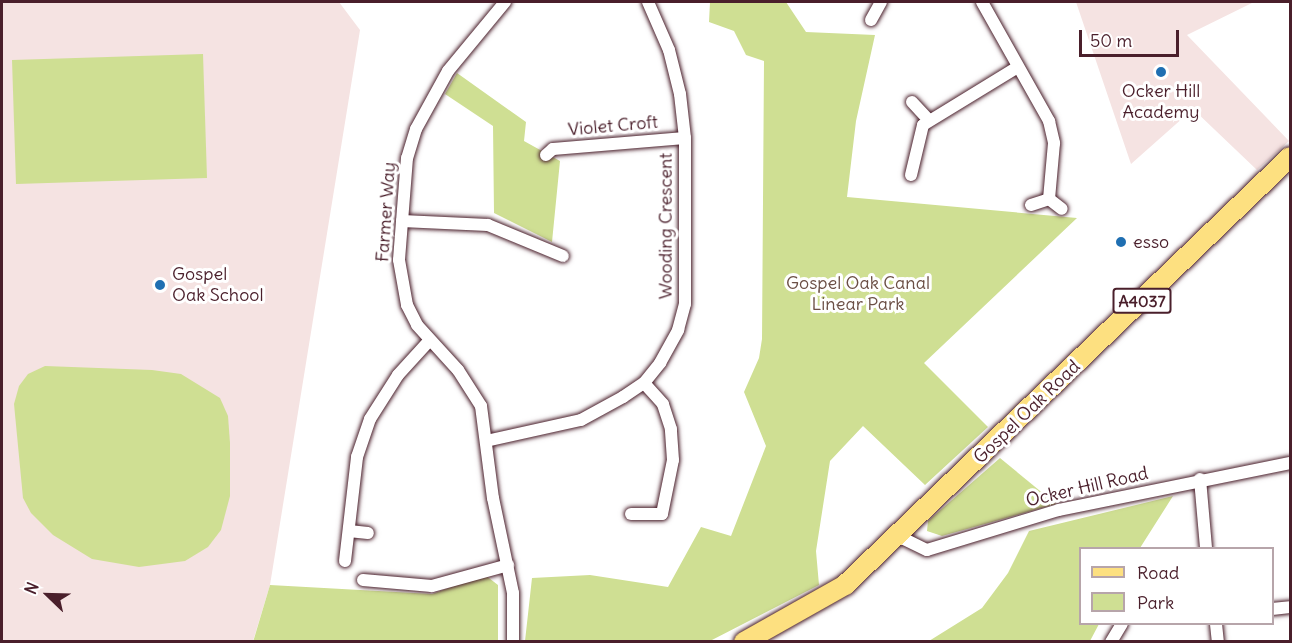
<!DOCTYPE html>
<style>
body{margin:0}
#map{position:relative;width:1292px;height:643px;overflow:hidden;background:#fff;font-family:Delius,sans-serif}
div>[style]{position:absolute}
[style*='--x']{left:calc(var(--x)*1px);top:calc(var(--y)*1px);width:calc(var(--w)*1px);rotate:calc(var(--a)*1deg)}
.built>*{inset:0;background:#f5e3e2}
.green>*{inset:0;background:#cfdf93}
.roads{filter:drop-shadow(0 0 2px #4a1f2b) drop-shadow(0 0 2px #4a1f2b)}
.street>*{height:12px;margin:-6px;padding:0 6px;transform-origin:6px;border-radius:6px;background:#fff}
.primary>*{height:20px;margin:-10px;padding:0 10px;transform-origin:10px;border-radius:10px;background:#fde080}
.dots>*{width:16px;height:16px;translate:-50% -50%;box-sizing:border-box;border:3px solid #fff;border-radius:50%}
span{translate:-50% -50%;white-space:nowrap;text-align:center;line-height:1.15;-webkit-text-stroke:6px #fff;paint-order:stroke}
.shield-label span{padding:2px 4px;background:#fff;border:2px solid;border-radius:4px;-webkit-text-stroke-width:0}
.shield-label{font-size:16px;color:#4a1f2b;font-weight:700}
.poi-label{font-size:18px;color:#4a1f2b}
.left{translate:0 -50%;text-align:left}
.street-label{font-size:18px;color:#4a1f2b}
.park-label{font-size:18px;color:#6b4f45}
.frame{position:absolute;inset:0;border:3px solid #4a1f2b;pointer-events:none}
.legend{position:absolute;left:1079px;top:547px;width:195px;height:78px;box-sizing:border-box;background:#fff;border:2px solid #b7a5aa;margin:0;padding:8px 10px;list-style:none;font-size:18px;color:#4a1f2b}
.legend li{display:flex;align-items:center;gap:12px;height:30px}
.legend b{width:30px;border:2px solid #b7a5aa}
.north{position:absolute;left:18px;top:565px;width:60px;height:60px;-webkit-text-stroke:4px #fff;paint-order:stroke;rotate:293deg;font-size:16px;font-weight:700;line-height:24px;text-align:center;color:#4a1f2b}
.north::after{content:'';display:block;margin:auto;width:21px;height:27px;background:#4a1f2b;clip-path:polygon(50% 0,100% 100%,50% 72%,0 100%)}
.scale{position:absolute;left:1079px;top:30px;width:100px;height:27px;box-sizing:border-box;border:3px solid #4a1f2b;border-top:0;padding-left:8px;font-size:18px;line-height:21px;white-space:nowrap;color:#4a1f2b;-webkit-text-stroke:4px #fff;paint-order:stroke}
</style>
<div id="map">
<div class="built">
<i style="clip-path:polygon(2px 2px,339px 2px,360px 30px,270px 585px,253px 641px,2px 641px)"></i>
<i style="clip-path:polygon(1076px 2px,1254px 2px,1187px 35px,1289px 141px,1257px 170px,1193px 109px,1131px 164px)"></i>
</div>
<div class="green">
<i style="clip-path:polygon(710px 2px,786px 2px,806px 32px,875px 35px,856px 121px,847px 197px,1077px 218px,924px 363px,988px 427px,925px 485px,863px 426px,830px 461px,816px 551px,819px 585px,710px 641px,525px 641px,532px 578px,590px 575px,668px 587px,701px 527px,731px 536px,766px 446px,744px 392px,759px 358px,762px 339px,764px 61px,746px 55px,734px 31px,709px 22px)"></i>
<i style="clip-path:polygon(203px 54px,207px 178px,16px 184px,12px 60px)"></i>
<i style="clip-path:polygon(457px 73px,526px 122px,524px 141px,560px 161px,552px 242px,494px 213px,493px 126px,445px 94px)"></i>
<i style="clip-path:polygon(45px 366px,152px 370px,181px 374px,220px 398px,228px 416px,230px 443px,230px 496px,221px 530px,208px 547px,185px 561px,139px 567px,92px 559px,53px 535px,31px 513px,23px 498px,14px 404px,19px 386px,28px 374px)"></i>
<i style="clip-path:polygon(1000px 458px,1056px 504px,942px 536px,927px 531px,928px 521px)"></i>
<i style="clip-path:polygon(1173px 496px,1140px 548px,1080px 548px,1080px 624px,1099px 624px,1090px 641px,929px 641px,982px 608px,1008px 573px,1029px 531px)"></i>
<i style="clip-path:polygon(485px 575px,498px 585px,498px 641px,253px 642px,270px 585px,432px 594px)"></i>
</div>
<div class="roads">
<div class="street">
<i style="--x:505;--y:2;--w:89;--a:129.6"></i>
<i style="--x:448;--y:71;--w:66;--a:118.9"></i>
<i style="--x:416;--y:129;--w:30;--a:107"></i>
<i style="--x:407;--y:158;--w:102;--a:94.5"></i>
<i style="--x:399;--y:260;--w:46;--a:79.9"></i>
<i style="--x:407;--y:305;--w:22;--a:63"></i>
<i style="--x:417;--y:325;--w:61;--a:47.7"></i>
<i style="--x:458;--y:370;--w:43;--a:57.4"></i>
<i style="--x:481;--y:406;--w:93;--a:82.6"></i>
<i style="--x:493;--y:498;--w:97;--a:78.1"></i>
<i style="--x:513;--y:593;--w:49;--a:90"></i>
<i style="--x:982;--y:2;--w:137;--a:60.6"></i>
<i style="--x:1049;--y:121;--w:23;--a:77"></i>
<i style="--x:1054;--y:143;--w:56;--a:95.1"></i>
<i style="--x:871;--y:20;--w:21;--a:-61"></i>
<i style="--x:912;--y:102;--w:25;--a:47"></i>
<i style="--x:546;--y:155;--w:9;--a:-41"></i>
<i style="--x:553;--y:149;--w:132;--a:-4.8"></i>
<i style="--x:911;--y:175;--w:51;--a:-76.5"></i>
<i style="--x:923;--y:125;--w:109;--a:-31.5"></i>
<i style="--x:1031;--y:205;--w:19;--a:-18"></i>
<i style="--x:1049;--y:199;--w:16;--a:38"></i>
<i style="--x:402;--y:221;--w:86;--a:2.7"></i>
<i style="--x:488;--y:225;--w:81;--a:22.5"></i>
<i style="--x:486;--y:441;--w:97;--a:-12.5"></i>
<i style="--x:581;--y:420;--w:48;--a:-28.7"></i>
<i style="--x:623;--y:397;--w:25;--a:-34"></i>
<i style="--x:644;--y:383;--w:26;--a:-51"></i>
<i style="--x:660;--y:363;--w:38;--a:-61"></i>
<i style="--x:678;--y:330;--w:27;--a:-75"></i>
<i style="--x:685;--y:304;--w:166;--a:-90"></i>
<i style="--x:685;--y:138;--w:44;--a:-96.5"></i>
<i style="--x:680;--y:94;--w:45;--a:-104"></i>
<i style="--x:669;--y:50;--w:52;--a:-113.6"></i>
<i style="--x:1200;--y:479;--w:69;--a:85"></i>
<i style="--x:631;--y:514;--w:31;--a:0"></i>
<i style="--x:662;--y:514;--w:55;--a:-78.5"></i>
<i style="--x:673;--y:460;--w:31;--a:-94"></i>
<i style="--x:671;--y:429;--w:26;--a:-108"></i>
<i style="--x:663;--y:404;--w:28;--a:-132"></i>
<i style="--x:349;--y:531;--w:19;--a:6"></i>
<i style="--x:898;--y:536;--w:32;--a:26"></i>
<i style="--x:927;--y:550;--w:138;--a:-16.9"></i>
<i style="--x:1059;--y:510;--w:236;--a:-11.5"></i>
<i style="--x:345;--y:561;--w:105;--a:-83.4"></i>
<i style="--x:357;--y:457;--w:40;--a:-71.1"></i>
<i style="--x:370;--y:419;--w:52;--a:-57.5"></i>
<i style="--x:398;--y:375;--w:45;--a:-47.7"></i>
<i style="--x:363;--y:580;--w:69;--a:5"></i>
<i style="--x:432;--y:586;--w:79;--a:-15.4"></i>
<i style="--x:1272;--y:609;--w:18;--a:-6"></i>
<i style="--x:1216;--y:624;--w:18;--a:84"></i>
<i style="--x:1111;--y:642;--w:21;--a:-59"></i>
</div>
<div class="primary">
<i style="--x:744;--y:642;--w:116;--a:-29.4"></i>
<i style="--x:845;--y:585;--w:617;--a:-43.88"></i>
</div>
</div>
<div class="dots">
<i style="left:1161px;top:72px;background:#1f6fb2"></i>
<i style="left:1121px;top:242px;background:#1f6fb2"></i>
<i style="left:160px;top:285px;background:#1f6fb2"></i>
</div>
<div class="shield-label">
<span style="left:1142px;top:301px">A4037</span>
</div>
<div class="poi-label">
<span style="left:1161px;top:102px">Ocker Hill<br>Academy</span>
<span class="left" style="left:1133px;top:242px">esso</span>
<span class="left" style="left:172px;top:285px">Gospel<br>Oak School</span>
</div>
<div class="street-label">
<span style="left:613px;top:126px;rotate:-5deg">Violet Croft</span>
<span style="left:386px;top:212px;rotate:-86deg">Farmer Way</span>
<span style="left:666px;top:226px;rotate:-90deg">Wooding Crescent</span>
<span style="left:1027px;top:412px;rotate:-44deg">Gospel Oak Road</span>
<span style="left:1087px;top:487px;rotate:-13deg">Ocker Hill Road</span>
</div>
<div class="park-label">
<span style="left:858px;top:294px">Gospel Oak Canal<br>Linear Park</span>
</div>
<div class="frame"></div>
<ul class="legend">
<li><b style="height:8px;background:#fde080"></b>Road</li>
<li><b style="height:16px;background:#cfdf93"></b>Park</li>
</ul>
<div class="north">N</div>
<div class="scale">50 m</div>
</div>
